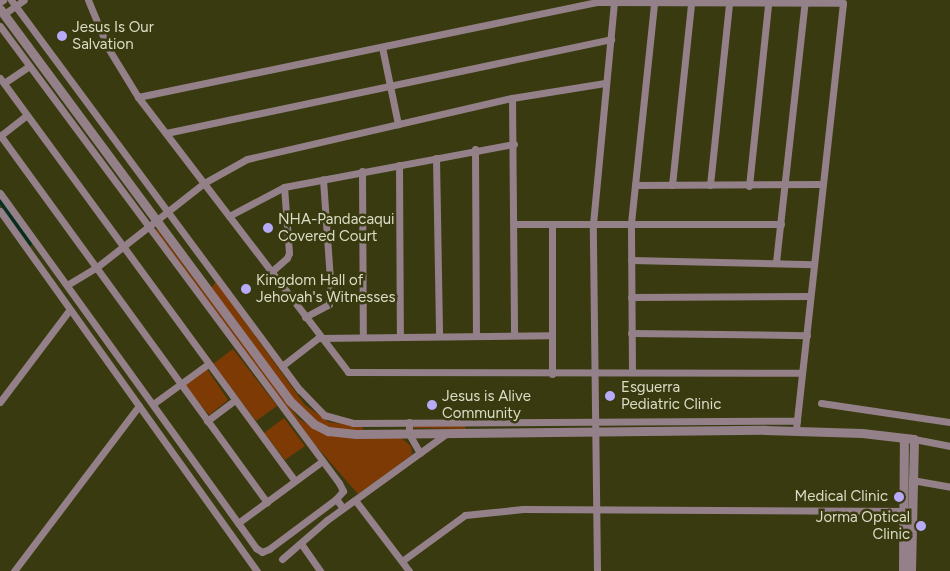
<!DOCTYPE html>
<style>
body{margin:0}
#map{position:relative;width:950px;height:571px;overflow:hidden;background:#393a10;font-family:Figtree,sans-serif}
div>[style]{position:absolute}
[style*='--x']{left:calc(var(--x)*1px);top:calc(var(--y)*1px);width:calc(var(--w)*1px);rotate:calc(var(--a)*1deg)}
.green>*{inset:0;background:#7e3a04}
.stream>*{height:2.5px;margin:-1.25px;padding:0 1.25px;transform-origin:1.25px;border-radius:1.25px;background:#032e22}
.minor>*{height:7px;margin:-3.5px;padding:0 3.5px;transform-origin:3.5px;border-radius:3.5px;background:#948088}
.tertiary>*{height:9px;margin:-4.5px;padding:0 4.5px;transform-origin:4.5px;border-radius:4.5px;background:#948088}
.dots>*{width:14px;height:14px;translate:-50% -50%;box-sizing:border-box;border:2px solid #393a10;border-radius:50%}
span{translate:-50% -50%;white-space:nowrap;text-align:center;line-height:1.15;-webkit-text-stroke:5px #393a10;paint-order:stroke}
.poi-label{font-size:15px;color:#dbddc6}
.left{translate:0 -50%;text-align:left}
.right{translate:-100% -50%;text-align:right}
</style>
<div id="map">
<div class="green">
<i style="clip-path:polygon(157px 229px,299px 419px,326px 435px,401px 438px,411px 446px,412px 455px,358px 494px,295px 422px,154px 231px)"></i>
<i style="clip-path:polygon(216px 282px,305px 405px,329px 422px,362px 427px,364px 431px,325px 428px,294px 402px,211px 288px)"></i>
<i style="clip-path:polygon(233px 349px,277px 406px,256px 421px,213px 364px)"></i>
<i style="clip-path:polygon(207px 369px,228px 400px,209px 415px,185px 386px,187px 381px)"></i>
<i style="clip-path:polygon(284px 418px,305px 446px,285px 460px,264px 433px)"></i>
<i style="clip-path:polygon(464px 424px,466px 429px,413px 428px,413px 426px)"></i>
</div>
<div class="stream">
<i style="--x:0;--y:201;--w:52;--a:54.5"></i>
</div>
<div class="minor">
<i style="--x:11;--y:0;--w:485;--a:53.5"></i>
<i style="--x:300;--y:390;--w:35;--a:46"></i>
<i style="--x:324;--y:415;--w:30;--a:15"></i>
<i style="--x:353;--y:423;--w:444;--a:-0.3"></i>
<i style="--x:88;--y:0;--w:52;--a:67.4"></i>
<i style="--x:108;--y:48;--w:57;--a:58.5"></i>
<i style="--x:138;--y:97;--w:346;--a:52.6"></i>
<i style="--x:348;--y:372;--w:454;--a:0.1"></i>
<i style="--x:0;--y:2;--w:4;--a:-34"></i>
<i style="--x:4;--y:14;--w:24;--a:-35"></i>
<i style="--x:0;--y:26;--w:569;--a:53.43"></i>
<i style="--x:339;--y:483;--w:9;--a:63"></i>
<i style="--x:343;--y:491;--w:11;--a:131"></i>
<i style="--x:336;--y:499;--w:11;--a:52"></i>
<i style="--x:382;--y:47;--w:79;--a:78.3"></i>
<i style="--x:0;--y:78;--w:499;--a:53.8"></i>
<i style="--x:4;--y:83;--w:30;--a:-34"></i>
<i style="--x:138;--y:97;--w:467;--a:-11.7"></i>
<i style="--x:595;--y:2;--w:248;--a:0.2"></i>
<i style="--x:843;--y:3;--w:431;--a:96.3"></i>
<i style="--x:512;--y:98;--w:237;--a:89.5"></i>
<i style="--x:166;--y:133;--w:455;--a:-11.9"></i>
<i style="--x:0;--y:135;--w:454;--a:54"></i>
<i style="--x:0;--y:136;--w:33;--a:-38"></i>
<i style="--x:475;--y:149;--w:185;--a:89.7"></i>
<i style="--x:436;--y:158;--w:177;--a:89"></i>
<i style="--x:399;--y:165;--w:172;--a:89.7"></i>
<i style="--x:362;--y:171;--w:165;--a:89.7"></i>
<i style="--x:635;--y:185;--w:187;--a:-0.3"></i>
<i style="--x:672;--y:185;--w:182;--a:-84"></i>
<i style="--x:710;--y:185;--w:183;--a:-84"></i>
<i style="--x:749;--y:186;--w:183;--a:-84"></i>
<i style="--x:0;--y:193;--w:438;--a:54.2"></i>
<i style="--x:256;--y:548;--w:7;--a:34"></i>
<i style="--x:262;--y:552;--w:8;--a:-23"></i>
<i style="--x:269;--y:549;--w:84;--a:-36.7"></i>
<i style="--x:0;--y:211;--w:442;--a:54.5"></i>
<i style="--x:229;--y:216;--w:62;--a:-27.8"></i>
<i style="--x:284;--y:187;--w:234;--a:-10.6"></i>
<i style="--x:516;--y:224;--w:265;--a:0"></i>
<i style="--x:631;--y:260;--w:182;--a:1.3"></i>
<i style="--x:776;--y:262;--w:263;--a:-83.7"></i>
<i style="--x:271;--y:272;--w:21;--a:-41"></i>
<i style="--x:287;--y:258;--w:5;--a:-68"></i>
<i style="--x:289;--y:253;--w:66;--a:-94.3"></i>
<i style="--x:67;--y:285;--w:35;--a:-31"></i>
<i style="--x:97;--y:267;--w:136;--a:-38.1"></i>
<i style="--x:204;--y:183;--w:49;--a:-29.2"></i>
<i style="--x:247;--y:159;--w:272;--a:-13"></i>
<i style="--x:512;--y:98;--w:94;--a:-9.2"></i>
<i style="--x:631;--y:297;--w:179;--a:-0.3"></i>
<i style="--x:305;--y:317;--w:27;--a:-28"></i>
<i style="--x:329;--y:304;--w:10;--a:-79"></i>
<i style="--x:331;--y:294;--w:115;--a:-94"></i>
<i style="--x:631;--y:333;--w:176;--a:0.7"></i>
<i style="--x:282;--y:366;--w:46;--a:-37.9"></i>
<i style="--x:318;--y:338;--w:233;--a:-0.7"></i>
<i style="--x:632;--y:372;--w:149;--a:-90.4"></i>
<i style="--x:631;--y:223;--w:220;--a:-84"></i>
<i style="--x:552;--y:374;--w:150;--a:-90"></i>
<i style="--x:0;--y:402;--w:116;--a:-53"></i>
<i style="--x:821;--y:403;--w:130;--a:8.4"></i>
<i style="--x:153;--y:404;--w:68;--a:-36"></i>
<i style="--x:207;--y:421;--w:35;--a:-37"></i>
<i style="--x:409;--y:422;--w:12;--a:90"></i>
<i style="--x:409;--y:434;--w:22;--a:60"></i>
<i style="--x:914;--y:439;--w:37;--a:11"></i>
<i style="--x:912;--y:480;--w:39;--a:10"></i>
<i style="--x:355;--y:500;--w:89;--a:52.7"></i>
<i style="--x:238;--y:523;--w:103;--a:-36.3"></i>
<i style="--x:302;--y:545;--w:32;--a:55"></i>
<i style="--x:282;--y:559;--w:60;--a:-40.9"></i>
<i style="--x:327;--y:520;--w:147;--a:-35.9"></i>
<i style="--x:402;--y:561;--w:78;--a:-36.1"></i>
<i style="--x:465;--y:515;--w:58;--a:-5.9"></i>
<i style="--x:523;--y:509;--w:386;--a:0.3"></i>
<i style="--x:14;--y:571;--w:207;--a:-52.9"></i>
<i style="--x:597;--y:571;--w:347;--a:-90.7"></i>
<i style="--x:593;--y:224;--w:222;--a:-84.6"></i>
</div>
<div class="tertiary">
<i style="--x:0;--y:9;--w:486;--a:53.5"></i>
<i style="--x:289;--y:400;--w:35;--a:44"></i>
<i style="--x:314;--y:424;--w:16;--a:27"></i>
<i style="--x:328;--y:431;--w:28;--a:6"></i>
<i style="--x:356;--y:434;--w:409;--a:-0.6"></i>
<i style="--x:765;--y:430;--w:97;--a:1.8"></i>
<i style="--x:862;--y:433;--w:52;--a:6.6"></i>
<i style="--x:914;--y:439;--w:132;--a:91.3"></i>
<i style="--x:903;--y:571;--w:133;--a:-89.6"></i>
</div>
<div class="dots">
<i style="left:62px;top:36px;background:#b7abf8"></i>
<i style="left:268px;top:228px;background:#b7abf8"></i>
<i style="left:246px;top:289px;background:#b7abf8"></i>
<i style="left:610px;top:396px;background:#b7abf8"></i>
<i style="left:432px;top:405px;background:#b7abf8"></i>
<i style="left:899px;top:497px;background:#b7abf8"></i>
<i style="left:921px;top:526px;background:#b7abf8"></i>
</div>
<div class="poi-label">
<span class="left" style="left:72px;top:36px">Jesus Is Our<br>Salvation</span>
<span class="left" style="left:278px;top:228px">NHA-Pandacaqui<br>Covered Court</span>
<span class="left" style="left:256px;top:289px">Kingdom Hall of<br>Jehovah's Witnesses</span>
<span class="left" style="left:621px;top:396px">Esguerra<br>Pediatric Clinic</span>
<span class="left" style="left:442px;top:405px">Jesus is Alive<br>Community</span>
<span class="right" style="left:888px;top:497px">Medical Clinic</span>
<span class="right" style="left:910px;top:526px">Jorma Optical<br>Clinic</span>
</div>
</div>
